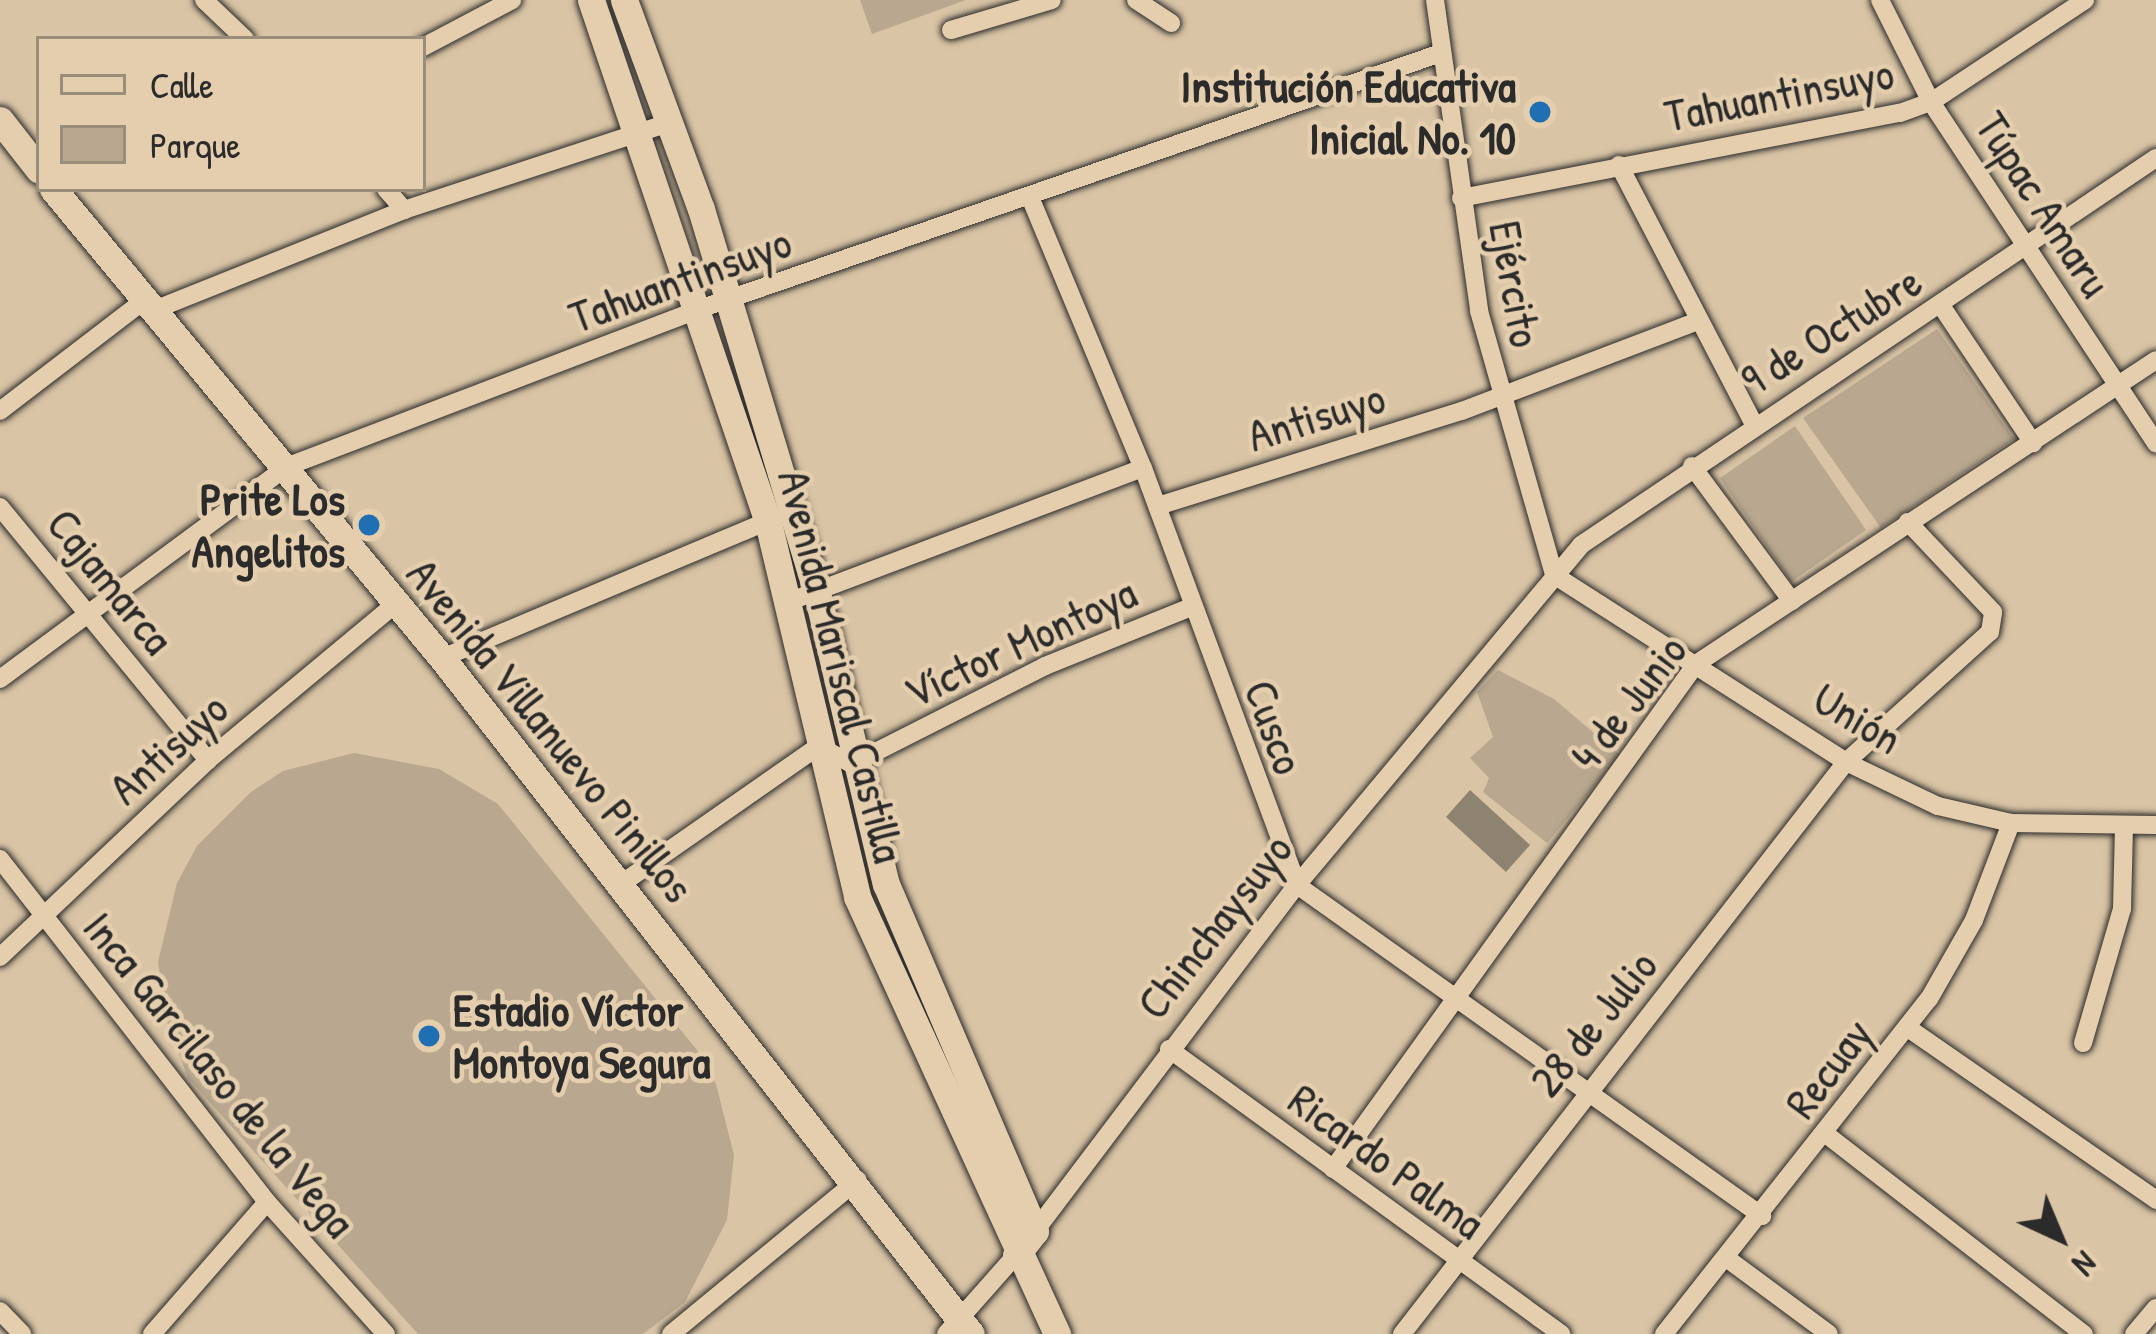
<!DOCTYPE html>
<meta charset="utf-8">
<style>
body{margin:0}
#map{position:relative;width:2156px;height:1334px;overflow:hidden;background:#d9c4a5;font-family:"Patrick Hand",sans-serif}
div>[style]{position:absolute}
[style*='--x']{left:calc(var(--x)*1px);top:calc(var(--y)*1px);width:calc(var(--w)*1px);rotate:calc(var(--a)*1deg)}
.green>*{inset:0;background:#b9a88f}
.water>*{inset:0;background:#8e8371}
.roads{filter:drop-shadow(0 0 3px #2b2b2b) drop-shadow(0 0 3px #2b2b2b)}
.street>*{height:18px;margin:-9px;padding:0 9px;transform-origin:9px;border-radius:9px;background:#e4cead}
.secondary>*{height:27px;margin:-13.5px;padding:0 13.5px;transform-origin:13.5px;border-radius:13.5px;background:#e4cead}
.dots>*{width:33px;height:33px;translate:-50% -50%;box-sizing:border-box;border:6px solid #e4cead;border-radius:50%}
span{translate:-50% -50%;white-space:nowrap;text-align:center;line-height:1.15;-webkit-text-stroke:9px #e4cead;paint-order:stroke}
.poi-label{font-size:45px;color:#2b2b2b;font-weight:700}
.right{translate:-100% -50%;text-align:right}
.left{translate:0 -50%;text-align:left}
.street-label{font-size:45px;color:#2b2b2b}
.legend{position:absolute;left:36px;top:36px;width:390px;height:156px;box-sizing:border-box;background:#e4cead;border:3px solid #9a8d79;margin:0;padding:15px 21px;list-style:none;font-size:36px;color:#2b2b2b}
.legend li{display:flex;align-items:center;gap:24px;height:60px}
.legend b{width:60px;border:3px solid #9a8d79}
.north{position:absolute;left:2000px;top:1178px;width:120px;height:120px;-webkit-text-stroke:9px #e4cead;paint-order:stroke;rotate:136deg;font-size:33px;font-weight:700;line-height:48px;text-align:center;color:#2b2b2b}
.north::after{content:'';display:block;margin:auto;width:42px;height:54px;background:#2b2b2b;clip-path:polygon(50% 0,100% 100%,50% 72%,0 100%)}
</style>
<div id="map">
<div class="green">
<i style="clip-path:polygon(860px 0,966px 0,872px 34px)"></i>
<i style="clip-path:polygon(1937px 329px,2014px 439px,1881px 528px,1803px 418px)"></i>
<i style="clip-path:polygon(1795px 426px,1866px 530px,1791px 582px,1720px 478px)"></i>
<i style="clip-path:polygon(1498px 670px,1554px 699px,1620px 755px,1547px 843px,1483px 792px,1489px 778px,1470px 758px,1493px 737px,1477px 692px)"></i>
<i style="clip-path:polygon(354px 753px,439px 769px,498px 804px,697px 1050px,716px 1084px,734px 1155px,727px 1220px,685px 1302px,643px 1334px,418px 1334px,188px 1078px,167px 1022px,158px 962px,177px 883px,197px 846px,251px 792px,283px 771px)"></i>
</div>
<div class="water">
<i style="clip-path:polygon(1470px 790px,1530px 845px,1506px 872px,1446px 817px)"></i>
</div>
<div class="roads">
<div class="street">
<i style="--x:204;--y:0;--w:57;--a:43.6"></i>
<i style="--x:1136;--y:0;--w:42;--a:33.3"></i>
<i style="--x:1435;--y:0;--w:314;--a:81.9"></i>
<i style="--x:1479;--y:311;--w:274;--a:74.1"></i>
<i style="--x:1880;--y:0;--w:114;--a:63.4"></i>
<i style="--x:1931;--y:102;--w:409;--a:56.6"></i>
<i style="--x:951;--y:30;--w:105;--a:-16.5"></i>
<i style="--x:423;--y:47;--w:101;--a:-27.8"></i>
<i style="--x:1619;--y:165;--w:292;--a:62.5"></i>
<i style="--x:386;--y:189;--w:28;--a:49"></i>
<i style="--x:1030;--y:197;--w:294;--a:67.4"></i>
<i style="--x:1143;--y:468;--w:445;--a:69.7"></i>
<i style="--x:1297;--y:885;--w:571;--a:35.44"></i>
<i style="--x:1461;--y:198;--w:447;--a:-11"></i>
<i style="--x:1900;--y:113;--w:33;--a:-20"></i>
<i style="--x:1931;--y:102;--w:185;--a:-33.5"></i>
<i style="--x:1942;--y:307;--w:164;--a:56.2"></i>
<i style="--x:149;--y:312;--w:275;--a:-21.8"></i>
<i style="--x:404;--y:210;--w:281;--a:-18.2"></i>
<i style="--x:0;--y:411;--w:178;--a:-37.5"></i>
<i style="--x:1692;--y:466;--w:168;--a:53.5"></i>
<i style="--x:1158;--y:506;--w:318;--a:-17.4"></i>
<i style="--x:1462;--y:411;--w:253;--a:-20.9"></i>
<i style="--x:0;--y:507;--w:328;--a:50.6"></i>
<i style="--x:1554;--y:575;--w:347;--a:32.6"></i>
<i style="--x:1846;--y:762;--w:102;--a:25.6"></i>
<i style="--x:1938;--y:806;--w:75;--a:13.1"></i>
<i style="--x:2011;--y:823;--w:145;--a:0.8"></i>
<i style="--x:788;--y:602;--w:379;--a:-20.7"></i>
<i style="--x:442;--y:658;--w:361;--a:-22.8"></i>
<i style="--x:0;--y:679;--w:356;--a:-36.5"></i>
<i style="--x:286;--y:467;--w:440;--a:-20.9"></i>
<i style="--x:697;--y:310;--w:784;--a:-19.06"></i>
<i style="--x:0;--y:859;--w:435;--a:52.1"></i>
<i style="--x:267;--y:1202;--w:178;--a:48"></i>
<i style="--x:621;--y:884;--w:241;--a:-34.9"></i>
<i style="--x:819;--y:746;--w:38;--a:29"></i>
<i style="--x:852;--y:764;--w:216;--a:-26.9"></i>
<i style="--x:1045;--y:666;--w:157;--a:-22"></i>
<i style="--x:0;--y:957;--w:286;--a:-43.4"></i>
<i style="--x:208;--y:760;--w:244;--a:-39.8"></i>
<i style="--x:1908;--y:1028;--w:302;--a:34.7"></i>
<i style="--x:2083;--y:1043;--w:140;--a:-73.8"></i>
<i style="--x:2122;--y:909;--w:83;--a:-88.6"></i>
<i style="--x:1169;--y:1049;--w:485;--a:36"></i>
<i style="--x:1827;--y:1135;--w:325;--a:37.8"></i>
<i style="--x:1333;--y:1169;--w:622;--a:-54.29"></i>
<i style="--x:1696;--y:664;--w:551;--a:-33.46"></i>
<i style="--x:1035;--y:1231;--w:434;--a:-52.9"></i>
<i style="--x:1297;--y:885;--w:443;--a:-50.1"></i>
<i style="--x:1581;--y:545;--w:693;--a:-33.94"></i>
<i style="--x:1729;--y:1260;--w:124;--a:36.5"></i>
<i style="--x:0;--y:1311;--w:32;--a:46"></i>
<i style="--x:152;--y:1334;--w:175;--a:-48.9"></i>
<i style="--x:671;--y:1334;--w:242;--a:-39.5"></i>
<i style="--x:946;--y:1334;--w:106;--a:-48.5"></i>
<i style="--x:1402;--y:1334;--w:724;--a:-52.18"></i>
<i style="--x:1846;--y:762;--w:194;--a:-42.1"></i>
<i style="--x:1990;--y:632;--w:20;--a:-81"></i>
<i style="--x:1993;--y:612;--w:124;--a:-133.4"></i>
<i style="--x:1664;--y:1334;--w:427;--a:-51.7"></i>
<i style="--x:1929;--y:999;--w:91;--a:-60.3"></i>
<i style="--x:1974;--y:920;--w:104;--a:-69.1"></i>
<i style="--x:2134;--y:1334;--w:34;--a:-50"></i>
</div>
<div class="secondary">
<i style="--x:591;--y:0;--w:551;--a:71.27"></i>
<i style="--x:768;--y:522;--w:385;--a:76.6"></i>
<i style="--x:857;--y:897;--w:481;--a:65.4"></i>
<i style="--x:624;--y:0;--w:223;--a:69.8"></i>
<i style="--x:701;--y:209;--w:401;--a:73.2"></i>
<i style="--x:817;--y:593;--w:299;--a:76.7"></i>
<i style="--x:886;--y:884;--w:378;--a:66.8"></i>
<i style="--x:1035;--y:1231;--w:31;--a:128"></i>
<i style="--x:0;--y:120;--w:63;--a:52"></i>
<i style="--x:53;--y:189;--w:609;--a:50.33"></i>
<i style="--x:442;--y:658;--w:858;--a:51.96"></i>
</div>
</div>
<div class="dots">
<i style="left:1540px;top:112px;background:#1f6fb2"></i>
<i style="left:369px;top:525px;background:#1f6fb2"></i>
<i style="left:429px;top:1036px;background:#1f6fb2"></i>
</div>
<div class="poi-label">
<span class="right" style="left:1516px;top:112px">Institución Educativa<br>Inicial No. 10</span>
<span class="right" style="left:345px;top:525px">Prite Los<br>Angelitos</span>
<span class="left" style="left:453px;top:1036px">Estadio Víctor<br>Montoya Segura</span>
</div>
<div class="street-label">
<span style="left:1779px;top:94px;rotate:-11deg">Tahuantinsuyo</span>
<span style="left:2044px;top:204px;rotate:57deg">Túpac Amaru</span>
<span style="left:680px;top:279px;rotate:-20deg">Tahuantinsuyo</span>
<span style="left:1516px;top:284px;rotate:80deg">Ejército</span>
<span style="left:1831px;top:330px;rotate:-32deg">9 de Octubre</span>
<span style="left:1316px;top:416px;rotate:-17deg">Antisuyo</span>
<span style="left:111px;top:581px;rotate:51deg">Cajamarca</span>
<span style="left:1020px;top:642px;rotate:-25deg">Víctor Montoya</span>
<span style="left:842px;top:666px;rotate:76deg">Avenida Mariscal Castilla</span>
<span style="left:1628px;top:702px;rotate:-52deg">4 de Junio</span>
<span style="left:1858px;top:718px;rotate:31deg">Unión</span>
<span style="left:1275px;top:727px;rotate:70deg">Cusco</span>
<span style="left:551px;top:730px;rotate:51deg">Avenida Villanuevo Pinillos</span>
<span style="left:168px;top:748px;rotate:-42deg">Antisuyo</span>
<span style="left:1214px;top:926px;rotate:-52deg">Chinchaysuyo</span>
<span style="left:1593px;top:1023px;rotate:-51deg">28 de Julio</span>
<span style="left:1828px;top:1068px;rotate:-53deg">Recuay</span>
<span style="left:220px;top:1074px;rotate:51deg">Inca Garcilaso de la Vega</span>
<span style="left:1387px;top:1161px;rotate:36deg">Ricardo Palma</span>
</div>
<ul class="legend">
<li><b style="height:15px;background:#e4cead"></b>Calle</li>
<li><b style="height:33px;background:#b9a88f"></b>Parque</li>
</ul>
<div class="north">N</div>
</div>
